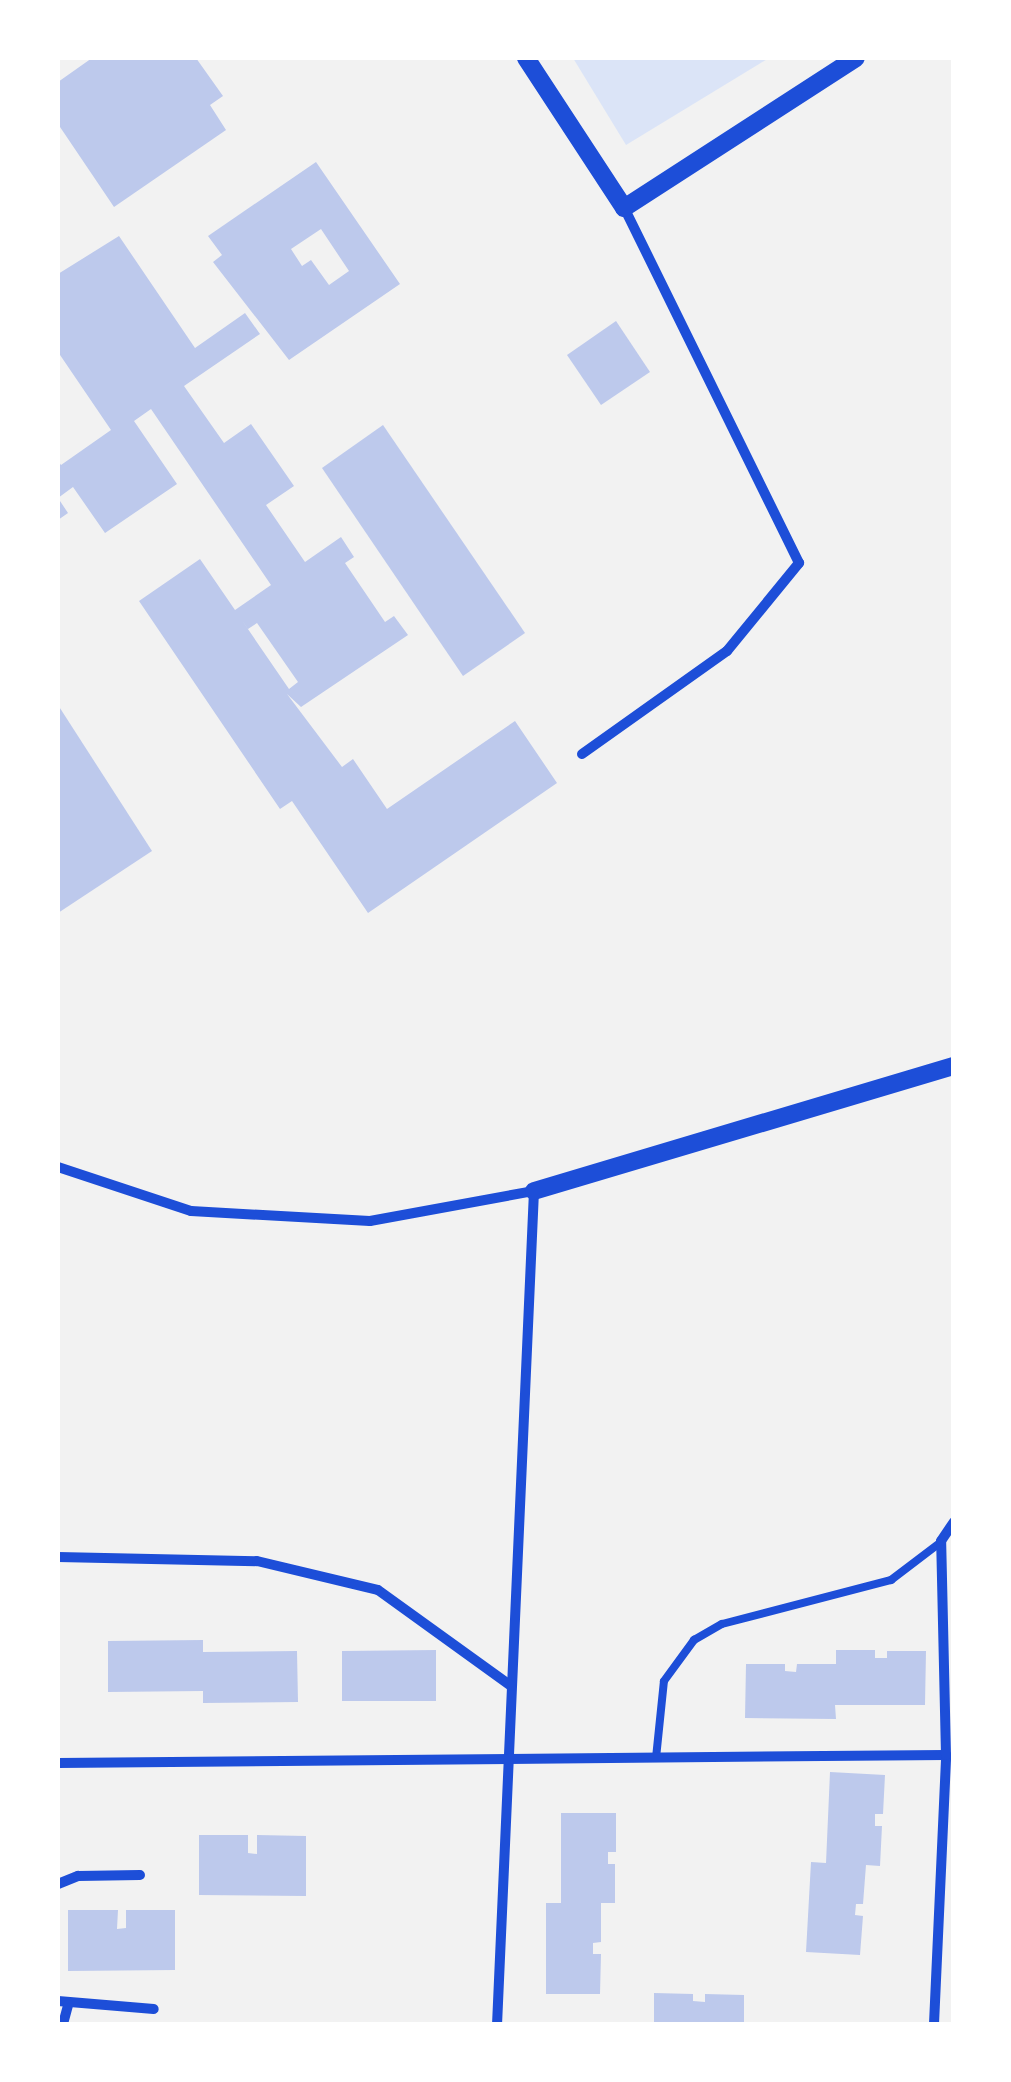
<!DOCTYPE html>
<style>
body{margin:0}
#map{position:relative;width:1011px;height:2082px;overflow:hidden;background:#f2f2f2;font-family:Helvetica,sans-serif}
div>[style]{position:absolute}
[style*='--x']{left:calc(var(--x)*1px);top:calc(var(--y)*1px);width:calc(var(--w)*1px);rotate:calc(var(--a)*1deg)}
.green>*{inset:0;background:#dbe4f7}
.building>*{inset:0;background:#bdc9ec}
.service>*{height:8px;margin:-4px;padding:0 4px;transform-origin:4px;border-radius:4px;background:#1d4ed8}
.minor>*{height:10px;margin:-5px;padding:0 5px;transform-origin:5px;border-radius:5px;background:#1d4ed8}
.tertiary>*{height:18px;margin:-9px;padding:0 9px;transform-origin:9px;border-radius:9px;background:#1d4ed8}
span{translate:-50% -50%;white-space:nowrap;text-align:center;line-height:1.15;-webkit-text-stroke:10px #fff;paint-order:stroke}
.frame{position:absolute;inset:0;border:60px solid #fff;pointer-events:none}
</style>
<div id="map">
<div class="green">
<i style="clip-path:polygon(573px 58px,769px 58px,626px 145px)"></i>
</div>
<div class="building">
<i style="clip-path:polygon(92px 58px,196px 58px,223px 96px,210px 105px,226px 130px,114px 207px,58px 124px,58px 82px)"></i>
<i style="clip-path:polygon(evenodd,316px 162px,400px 284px,289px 360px,213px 262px,222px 255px,208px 236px,316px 162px,321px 229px,349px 271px,329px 285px,311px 260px,302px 266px,291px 249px,321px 229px)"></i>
<i style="clip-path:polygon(evenodd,119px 236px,195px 348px,245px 313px,260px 334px,184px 386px,224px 443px,251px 424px,294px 486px,266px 505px,305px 562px,341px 537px,354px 557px,345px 563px,385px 622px,394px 616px,408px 635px,301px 707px,287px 694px,342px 767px,353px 759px,387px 809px,515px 721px,557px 783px,368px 913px,292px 801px,280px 809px,139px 601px,200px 559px,235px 610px,271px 585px,151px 409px,134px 421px,177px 484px,105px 533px,73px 487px,58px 498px,68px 513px,58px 520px,58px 461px,61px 465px,111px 430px,58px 352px,58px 274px,119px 236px,239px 616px,248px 629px,257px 623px,298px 682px,289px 689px,239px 616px)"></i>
<i style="clip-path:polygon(616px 321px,650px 372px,601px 405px,567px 355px)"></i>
<i style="clip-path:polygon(383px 425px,525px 633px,463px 676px,322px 468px)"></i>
<i style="clip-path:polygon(58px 705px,152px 851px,58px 913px)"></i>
<i style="clip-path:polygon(203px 1640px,203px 1652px,297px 1651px,298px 1702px,203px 1703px,203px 1691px,108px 1692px,108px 1641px)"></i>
<i style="clip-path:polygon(436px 1650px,436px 1701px,342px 1701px,342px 1651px)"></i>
<i style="clip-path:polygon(836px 1650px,875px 1650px,875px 1658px,887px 1658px,887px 1651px,926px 1651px,925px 1705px,835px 1705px,836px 1719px,745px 1718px,746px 1664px,785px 1664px,785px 1671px,796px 1672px,797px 1664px,836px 1664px)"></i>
<i style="clip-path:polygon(830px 1772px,885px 1775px,883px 1814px,875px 1814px,875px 1826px,882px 1826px,880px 1866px,866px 1865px,863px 1904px,856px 1904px,855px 1915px,863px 1916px,860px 1955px,806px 1952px,811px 1862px,826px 1863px)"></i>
<i style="clip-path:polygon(561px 1813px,616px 1813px,616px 1852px,608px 1852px,608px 1864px,615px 1864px,615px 1903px,601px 1903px,601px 1942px,593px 1943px,593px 1954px,601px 1954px,600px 1994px,546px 1994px,546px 1903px,561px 1903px)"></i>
<i style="clip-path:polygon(199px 1835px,248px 1835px,248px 1853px,257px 1854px,257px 1835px,306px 1836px,306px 1896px,199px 1895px)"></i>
<i style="clip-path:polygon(68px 1910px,118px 1910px,117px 1929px,126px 1928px,126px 1910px,175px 1910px,175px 1970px,68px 1971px)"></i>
<i style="clip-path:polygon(654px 1993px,693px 1994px,693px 2001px,705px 2002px,705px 1994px,744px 1995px,744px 2024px,654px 2024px)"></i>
</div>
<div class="service">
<i style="--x:656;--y:1758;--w:77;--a:-84.1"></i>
<i style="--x:664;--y:1681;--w:51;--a:-53.8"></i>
<i style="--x:694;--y:1640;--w:32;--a:-30"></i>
<i style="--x:722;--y:1624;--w:175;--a:-14.6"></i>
<i style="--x:891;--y:1580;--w:63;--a:-37.2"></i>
</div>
<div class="minor">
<i style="--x:582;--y:754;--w:178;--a:-35.4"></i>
<i style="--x:727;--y:651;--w:114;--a:-50.7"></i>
<i style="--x:799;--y:563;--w:396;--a:-116.2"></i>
<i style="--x:58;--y:1167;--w:140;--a:18.3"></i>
<i style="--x:191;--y:1211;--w:179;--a:3.2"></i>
<i style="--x:370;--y:1221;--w:167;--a:-10.4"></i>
<i style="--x:534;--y:1191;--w:834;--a:92.54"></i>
<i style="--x:58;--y:1557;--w:199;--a:1.2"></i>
<i style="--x:257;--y:1561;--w:124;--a:13.5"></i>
<i style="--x:378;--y:1590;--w:164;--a:35.8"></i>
<i style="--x:58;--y:1763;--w:888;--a:-0.52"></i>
<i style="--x:58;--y:1884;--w:22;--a:-22"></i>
<i style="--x:78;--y:1876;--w:62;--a:-0.9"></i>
<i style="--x:58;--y:2001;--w:96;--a:4.8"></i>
<i style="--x:63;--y:2024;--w:20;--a:-75"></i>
<i style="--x:934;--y:2024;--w:269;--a:-87.4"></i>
<i style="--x:946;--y:1755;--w:214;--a:-91.3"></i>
<i style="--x:941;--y:1541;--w:23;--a:-56"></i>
</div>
<div class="tertiary">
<i style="--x:526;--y:58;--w:179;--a:56.8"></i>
<i style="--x:624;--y:208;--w:276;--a:-32.9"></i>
<i style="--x:534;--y:1191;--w:438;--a:-16.6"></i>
</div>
<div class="frame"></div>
</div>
